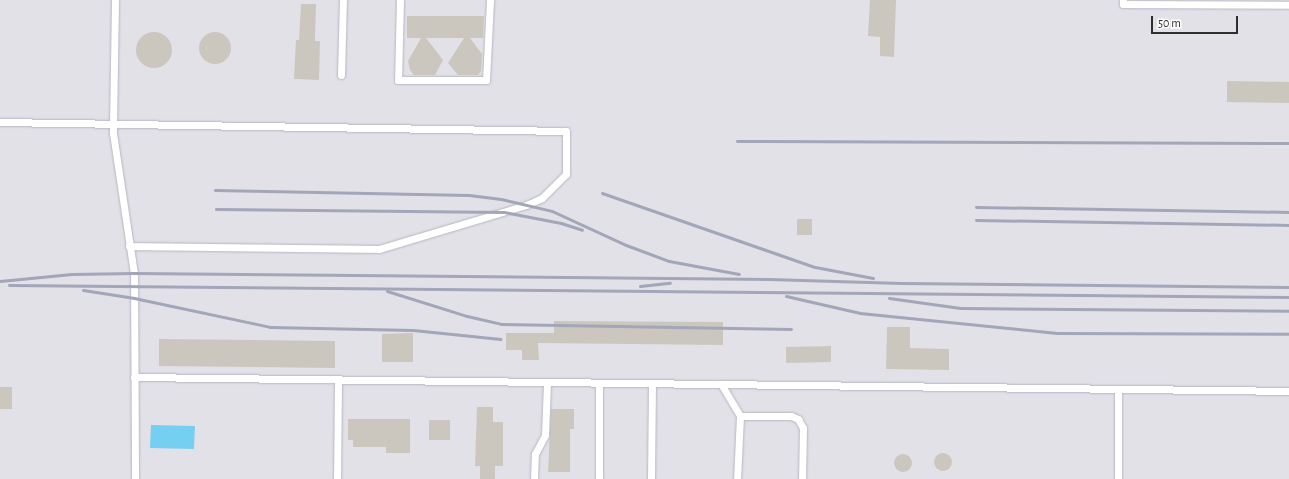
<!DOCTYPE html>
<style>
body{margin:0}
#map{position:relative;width:1289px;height:479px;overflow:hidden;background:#efe9e1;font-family:"Alegreya Sans",sans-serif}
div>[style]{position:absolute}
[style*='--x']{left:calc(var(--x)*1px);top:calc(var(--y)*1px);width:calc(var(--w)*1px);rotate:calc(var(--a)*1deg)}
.industrial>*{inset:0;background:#e3e1e8}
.water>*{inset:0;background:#75cff0}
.building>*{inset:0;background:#cbc7bf}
.round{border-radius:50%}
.roads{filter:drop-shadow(0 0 1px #b4b7c1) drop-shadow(0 0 1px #b4b7c1)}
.service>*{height:7px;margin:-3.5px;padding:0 3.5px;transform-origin:3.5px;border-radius:3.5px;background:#fff}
.rail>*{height:3px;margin:-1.5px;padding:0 1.5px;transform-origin:1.5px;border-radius:1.5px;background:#a3a6b8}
span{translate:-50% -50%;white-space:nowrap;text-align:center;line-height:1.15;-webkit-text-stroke:4px #fff;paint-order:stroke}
.scale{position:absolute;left:1151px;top:16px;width:87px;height:18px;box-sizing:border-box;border:2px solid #2e2e2e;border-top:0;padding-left:5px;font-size:12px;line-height:14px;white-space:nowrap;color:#2e2e2e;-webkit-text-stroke:3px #fff;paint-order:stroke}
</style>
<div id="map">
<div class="industrial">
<i style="clip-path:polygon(0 0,1289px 0,1289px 479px,0 479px)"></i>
</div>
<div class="water">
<i style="clip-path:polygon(151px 425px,195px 426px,194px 449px,150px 448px)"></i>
</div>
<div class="building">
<i style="clip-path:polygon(870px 0,896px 0,894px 57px,880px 56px,880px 37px,868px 36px)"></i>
<i style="clip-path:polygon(301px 4px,316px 4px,315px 41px,320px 41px,319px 80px,294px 79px,296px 40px,299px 40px)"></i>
<i style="clip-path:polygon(407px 16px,484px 16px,483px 38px,470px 38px,482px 54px,481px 71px,478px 75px,458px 75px,448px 63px,464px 38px,426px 38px,443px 60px,435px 75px,414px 75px,410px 70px,408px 61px,421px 38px,407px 38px)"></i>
<i class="round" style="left:199px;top:32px;width:32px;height:32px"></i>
<i class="round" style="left:136px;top:32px;width:36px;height:36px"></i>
<i style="clip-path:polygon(1227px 81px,1289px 82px,1289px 103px,1227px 102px)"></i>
<i style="clip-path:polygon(797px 219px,812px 219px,812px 235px,797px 235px)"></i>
<i style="clip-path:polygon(554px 321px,723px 322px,723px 345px,538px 343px,539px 360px,522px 360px,522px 350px,506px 350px,506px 333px,554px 333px)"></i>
<i style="clip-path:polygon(887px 327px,910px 327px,910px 348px,949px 349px,949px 370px,886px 369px)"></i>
<i style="clip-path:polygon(413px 333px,413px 362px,382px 362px,382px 334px)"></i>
<i style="clip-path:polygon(159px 339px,335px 341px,335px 368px,159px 366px)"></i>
<i style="clip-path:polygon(831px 346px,831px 362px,786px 363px,786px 347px)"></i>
<i style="clip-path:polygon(0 387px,12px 387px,12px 409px,0 409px)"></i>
<i style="clip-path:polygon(477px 407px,493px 407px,493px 422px,503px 422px,503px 466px,495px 466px,495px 479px,480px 479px,480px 466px,475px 466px)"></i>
<i style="clip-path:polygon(551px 409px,574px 409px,574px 429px,570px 429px,570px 472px,548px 472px)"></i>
<i style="clip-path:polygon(348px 419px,410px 419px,410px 453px,386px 453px,386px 447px,353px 447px,353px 440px,348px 440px)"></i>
<i style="clip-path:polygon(429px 420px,450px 420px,450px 440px,429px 440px)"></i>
<i class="round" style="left:934px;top:453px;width:18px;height:18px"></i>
<i class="round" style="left:894px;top:454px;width:18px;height:18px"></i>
</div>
<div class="roads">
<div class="service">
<i style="--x:115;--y:0;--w:133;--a:90.9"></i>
<i style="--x:113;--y:133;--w:142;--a:81.5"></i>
<i style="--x:134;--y:273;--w:206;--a:89.7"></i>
<i style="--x:400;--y:0;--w:80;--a:91.4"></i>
<i style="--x:398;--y:80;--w:88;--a:0"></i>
<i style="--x:486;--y:80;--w:80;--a:-87.1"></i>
<i style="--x:1123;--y:0;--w:4;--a:90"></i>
<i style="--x:1123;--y:4;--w:166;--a:0.3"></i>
<i style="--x:341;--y:75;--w:75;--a:-88.5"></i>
<i style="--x:0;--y:122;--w:566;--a:0.91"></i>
<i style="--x:566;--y:131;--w:43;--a:90"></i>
<i style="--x:566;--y:174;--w:34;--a:135"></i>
<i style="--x:542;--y:198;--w:17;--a:156"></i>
<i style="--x:526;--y:205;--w:153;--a:163.3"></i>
<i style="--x:379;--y:249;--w:250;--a:-179.3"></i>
<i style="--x:134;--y:377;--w:1155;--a:0.69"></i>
<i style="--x:721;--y:384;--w:37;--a:59"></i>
<i style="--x:740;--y:416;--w:63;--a:92.7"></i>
<i style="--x:740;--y:416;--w:51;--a:0"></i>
<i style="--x:791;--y:416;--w:8;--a:23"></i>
<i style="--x:798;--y:419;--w:10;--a:61"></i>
<i style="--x:803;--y:428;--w:51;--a:91.1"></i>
<i style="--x:337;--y:479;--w:100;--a:-89.4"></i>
<i style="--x:534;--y:479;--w:25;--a:-88"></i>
<i style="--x:535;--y:454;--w:21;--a:-62"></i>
<i style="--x:545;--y:435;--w:53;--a:-87.8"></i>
<i style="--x:599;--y:479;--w:96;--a:-90"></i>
<i style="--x:651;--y:479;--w:96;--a:-89.4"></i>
<i style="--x:1118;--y:479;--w:90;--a:-90"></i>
</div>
</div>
<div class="rail">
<i style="--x:737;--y:141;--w:552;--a:0.21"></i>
<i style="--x:215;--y:190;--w:254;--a:1.1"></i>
<i style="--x:469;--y:195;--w:32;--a:7"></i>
<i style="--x:501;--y:199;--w:52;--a:13.2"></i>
<i style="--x:552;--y:211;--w:81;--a:24.7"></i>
<i style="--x:626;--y:245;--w:46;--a:20.4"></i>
<i style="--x:669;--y:261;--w:71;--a:10.5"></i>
<i style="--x:602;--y:193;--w:225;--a:19.2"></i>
<i style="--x:815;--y:267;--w:59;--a:10.7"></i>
<i style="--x:976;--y:207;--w:313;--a:0.9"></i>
<i style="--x:216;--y:209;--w:288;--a:0.6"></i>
<i style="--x:504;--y:212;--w:58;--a:10.9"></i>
<i style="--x:561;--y:223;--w:22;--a:18"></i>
<i style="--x:976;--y:220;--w:313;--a:0.9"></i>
<i style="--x:0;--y:281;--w:72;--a:-5.6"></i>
<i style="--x:72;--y:274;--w:62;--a:-0.9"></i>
<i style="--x:134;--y:273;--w:635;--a:0.54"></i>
<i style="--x:769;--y:279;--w:132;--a:1.7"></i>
<i style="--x:901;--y:283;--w:388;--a:0.6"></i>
<i style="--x:9;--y:285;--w:1280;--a:0.54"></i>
<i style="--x:640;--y:286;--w:30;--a:-6"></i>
<i style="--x:83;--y:290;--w:52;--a:8.9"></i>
<i style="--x:134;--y:298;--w:139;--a:12"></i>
<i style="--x:270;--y:327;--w:143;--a:1.2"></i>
<i style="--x:413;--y:330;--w:88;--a:5.8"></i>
<i style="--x:387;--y:291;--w:84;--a:17.4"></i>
<i style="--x:467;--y:316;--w:35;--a:13"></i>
<i style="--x:501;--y:324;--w:290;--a:1"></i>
<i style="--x:786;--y:296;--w:76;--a:12.9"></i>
<i style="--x:860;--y:313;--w:198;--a:5.8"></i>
<i style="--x:1057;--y:333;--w:232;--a:0.2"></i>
<i style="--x:889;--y:298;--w:72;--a:8"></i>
<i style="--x:960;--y:308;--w:329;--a:0.5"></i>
</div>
<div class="scale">50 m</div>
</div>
